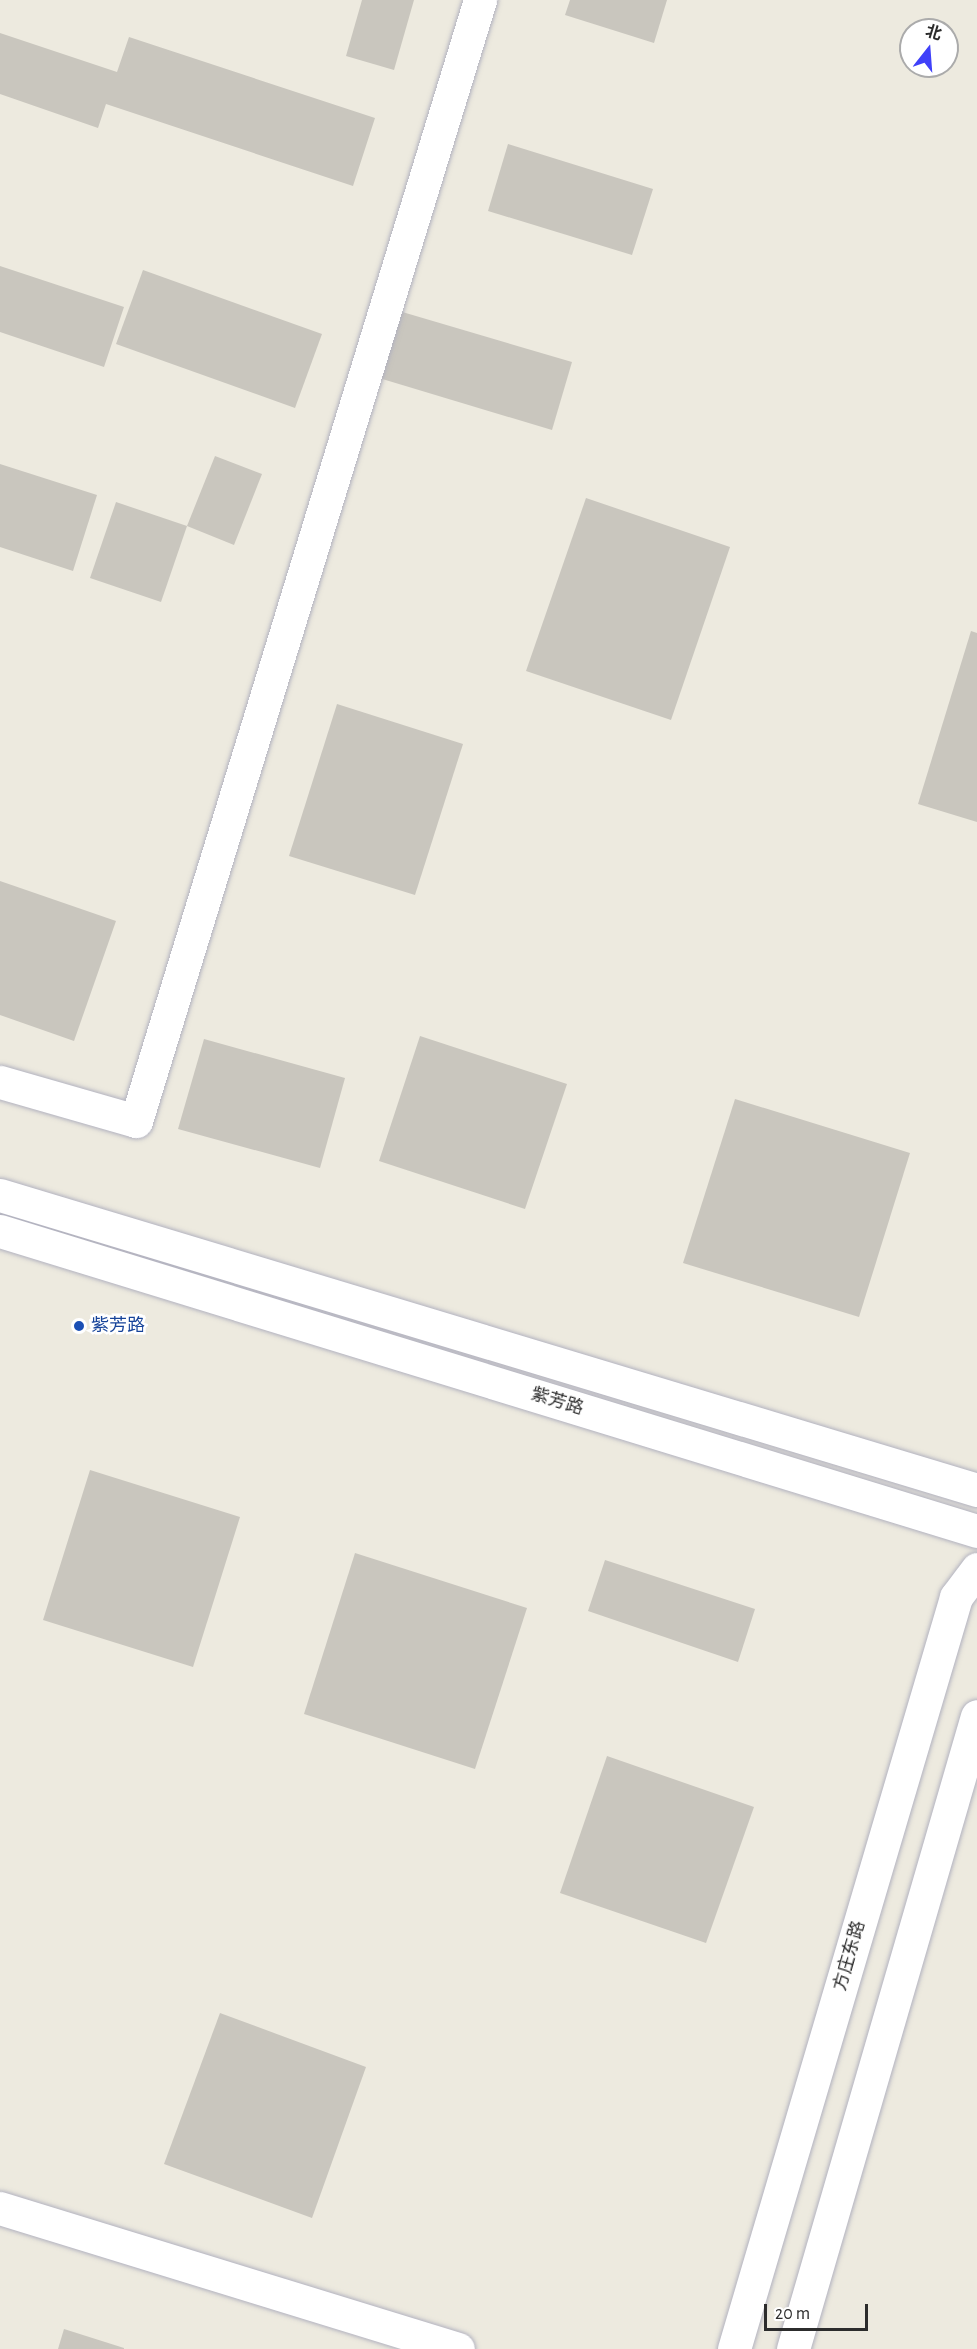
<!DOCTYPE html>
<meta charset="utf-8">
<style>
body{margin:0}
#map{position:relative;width:977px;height:2349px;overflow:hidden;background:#edeadf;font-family:"Alegreya Sans","Noto Sans SC",sans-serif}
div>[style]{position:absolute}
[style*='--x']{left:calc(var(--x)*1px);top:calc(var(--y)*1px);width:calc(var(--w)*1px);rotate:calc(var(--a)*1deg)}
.building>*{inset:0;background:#c9c6be}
.roads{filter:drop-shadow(0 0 2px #b2b2bf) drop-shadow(0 0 2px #b2b2bf)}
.minor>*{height:33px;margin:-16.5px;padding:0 16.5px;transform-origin:16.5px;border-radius:16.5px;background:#fff}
.tertiary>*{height:33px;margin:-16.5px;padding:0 16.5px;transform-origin:16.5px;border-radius:16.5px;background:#fff}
.secondary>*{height:33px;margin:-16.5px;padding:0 16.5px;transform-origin:16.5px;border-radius:16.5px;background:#fff}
.dots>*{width:16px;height:16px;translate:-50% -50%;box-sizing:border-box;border:3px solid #fff;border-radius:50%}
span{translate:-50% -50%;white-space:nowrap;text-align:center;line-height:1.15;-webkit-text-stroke:5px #fff;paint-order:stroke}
.transit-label{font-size:18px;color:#164399}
.left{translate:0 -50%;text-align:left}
.street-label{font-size:18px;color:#2c2c2c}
.north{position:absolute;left:899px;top:18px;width:60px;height:60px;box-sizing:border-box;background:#fff;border:2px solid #ababab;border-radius:50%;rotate:17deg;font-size:16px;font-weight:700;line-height:24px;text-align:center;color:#2c2c2c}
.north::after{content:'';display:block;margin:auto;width:21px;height:27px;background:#4041f9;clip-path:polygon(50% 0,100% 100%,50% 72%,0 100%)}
.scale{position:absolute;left:764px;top:2304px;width:104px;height:27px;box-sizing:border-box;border:3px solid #2c2c2c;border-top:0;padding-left:8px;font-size:18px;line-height:21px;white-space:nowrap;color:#2c2c2c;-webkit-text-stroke:4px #fff;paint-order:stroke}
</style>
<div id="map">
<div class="building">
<i style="clip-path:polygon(362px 0,414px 0,394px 70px,346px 56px)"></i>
<i style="clip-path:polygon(570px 0,667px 0,654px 43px,565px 15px)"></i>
<i style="clip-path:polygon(0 33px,117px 72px,129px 37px,375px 118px,353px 186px,106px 104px,98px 128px,0 94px)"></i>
<i style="clip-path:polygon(508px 144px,653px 189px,632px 255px,488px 211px)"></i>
<i style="clip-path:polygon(0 266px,124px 307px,104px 367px,0 332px)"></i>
<i style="clip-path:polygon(143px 270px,322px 334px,295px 408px,116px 344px)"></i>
<i style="clip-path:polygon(399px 311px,572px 362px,552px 430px,379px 378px)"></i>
<i style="clip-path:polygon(215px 456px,262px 474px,234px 545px,187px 526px)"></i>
<i style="clip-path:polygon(0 464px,97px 495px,73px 571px,0 547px)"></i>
<i style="clip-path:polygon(586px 498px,730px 547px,671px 720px,526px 671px)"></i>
<i style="clip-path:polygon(116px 502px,187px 526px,161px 602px,90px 578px)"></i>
<i style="clip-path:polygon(971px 631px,977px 633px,977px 822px,918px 804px)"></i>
<i style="clip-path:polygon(337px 704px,463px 744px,415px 895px,289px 856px)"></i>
<i style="clip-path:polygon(0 881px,116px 921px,74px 1041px,0 1015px)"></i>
<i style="clip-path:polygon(420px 1036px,567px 1084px,525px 1209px,379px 1161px)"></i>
<i style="clip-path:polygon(204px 1039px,345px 1078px,320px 1168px,178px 1129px)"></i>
<i style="clip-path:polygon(735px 1099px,910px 1153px,859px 1317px,683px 1263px)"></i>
<i style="clip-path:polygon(90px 1470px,240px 1517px,193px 1667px,43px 1620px)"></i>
<i style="clip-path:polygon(355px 1553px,527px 1608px,475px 1769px,304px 1714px)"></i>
<i style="clip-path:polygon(605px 1560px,755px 1609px,738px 1662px,588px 1611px)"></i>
<i style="clip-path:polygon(607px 1756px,754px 1807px,706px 1943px,560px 1893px)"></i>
<i style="clip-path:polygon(220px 2013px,366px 2067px,312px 2218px,164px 2164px)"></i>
<i style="clip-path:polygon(64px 2329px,124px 2348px,124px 2349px,58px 2349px)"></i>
</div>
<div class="roads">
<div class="minor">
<i style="--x:0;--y:1082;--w:141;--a:16"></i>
<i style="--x:136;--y:1121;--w:1173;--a:-72.94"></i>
<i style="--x:0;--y:2208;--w:479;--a:17.1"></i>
</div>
<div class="tertiary">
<i style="--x:0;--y:1195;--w:1021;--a:16.8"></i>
<i style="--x:0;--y:1231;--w:1022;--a:17.07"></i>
</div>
<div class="secondary">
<i style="--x:734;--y:2349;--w:784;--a:-73.55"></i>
<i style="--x:956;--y:1597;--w:35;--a:-53"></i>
<i style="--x:793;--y:2349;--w:659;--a:-73.79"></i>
</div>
</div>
<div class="dots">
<i style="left:79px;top:1326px;background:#1a4fb4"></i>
</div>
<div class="transit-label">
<span class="left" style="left:91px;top:1326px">紫芳路</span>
</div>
<div class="street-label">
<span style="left:557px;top:1402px;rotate:17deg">紫芳路</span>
<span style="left:850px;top:1956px;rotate:-74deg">方庄东路</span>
</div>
<div class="north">北</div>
<div class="scale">20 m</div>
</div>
